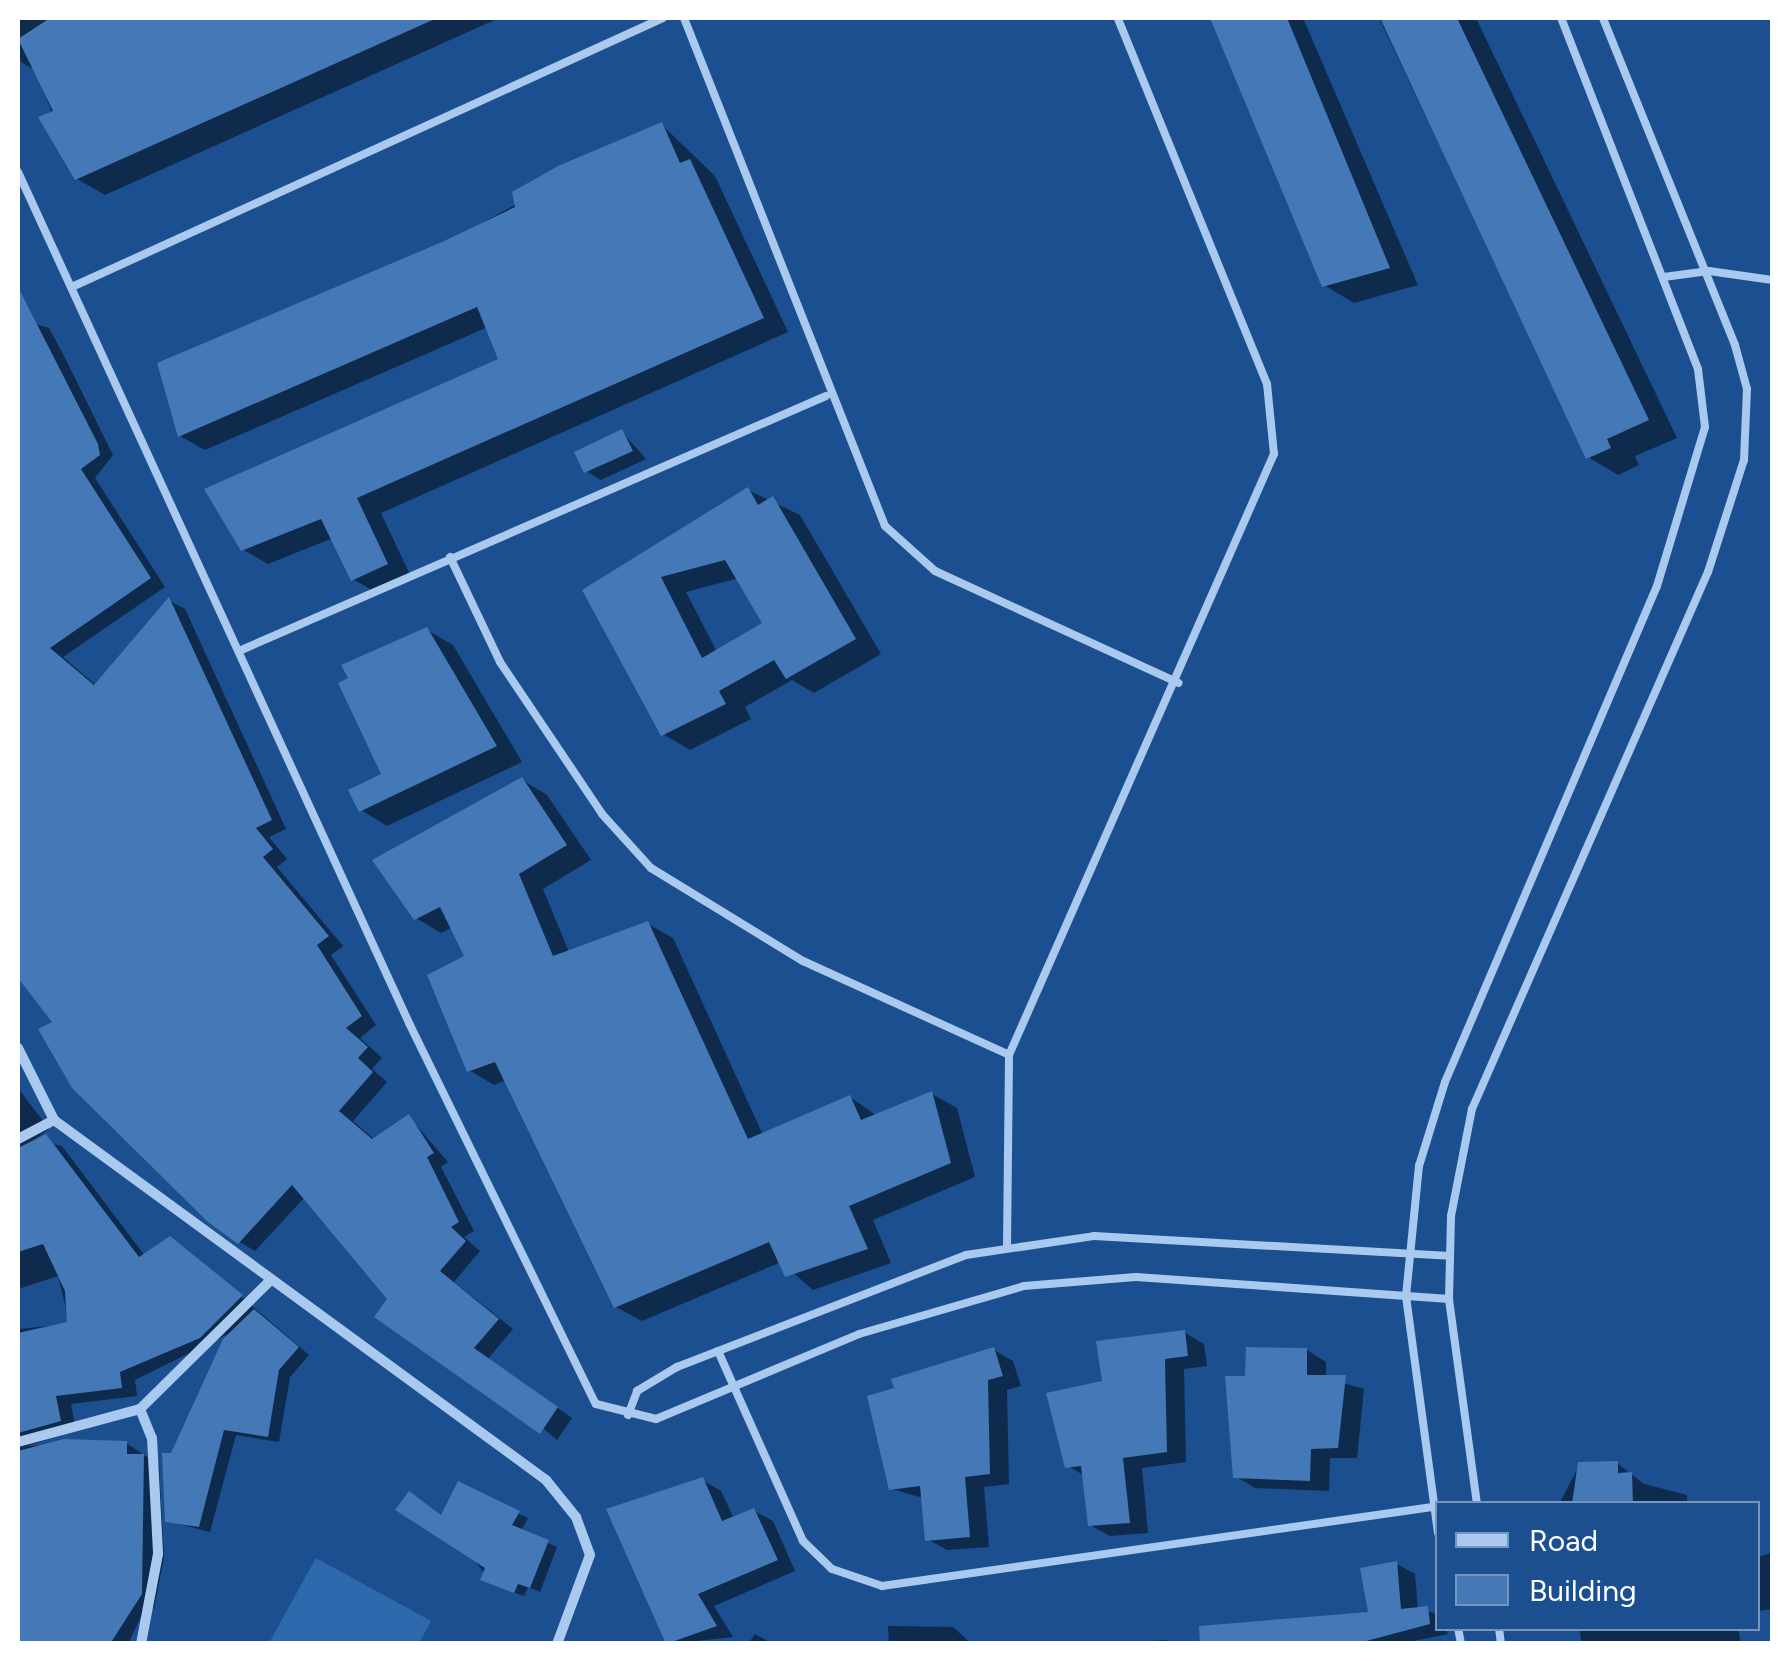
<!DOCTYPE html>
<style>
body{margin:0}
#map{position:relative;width:1790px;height:1661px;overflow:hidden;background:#1b4f8f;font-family:Figtree,sans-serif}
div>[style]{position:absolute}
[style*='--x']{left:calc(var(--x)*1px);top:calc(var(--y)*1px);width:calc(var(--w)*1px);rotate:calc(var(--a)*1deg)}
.green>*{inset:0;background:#2e69ad}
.shadow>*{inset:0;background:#0007}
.building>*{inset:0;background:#4478b7}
.lane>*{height:8px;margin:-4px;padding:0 4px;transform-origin:4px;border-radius:4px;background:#a9c9ee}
.street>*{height:10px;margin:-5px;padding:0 5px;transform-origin:5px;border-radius:5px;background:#a9c9ee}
span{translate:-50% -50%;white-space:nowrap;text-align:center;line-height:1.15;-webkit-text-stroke:9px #1b4f8f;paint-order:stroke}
.frame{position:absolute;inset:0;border:20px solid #fff;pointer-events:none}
.legend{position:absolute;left:1435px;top:1501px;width:325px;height:130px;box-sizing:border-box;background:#1b4f8f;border:2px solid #7695bc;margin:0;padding:12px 18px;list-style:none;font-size:30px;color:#fff}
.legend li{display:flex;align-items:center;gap:20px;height:50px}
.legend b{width:50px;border:2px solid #7695bc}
</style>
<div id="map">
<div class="green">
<i style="clip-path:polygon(316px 1558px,431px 1621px,419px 1643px,269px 1643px)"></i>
</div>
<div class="shadow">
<i style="clip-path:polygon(18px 18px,499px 18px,105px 195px,77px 179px,36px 71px,18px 60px)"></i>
<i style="clip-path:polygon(1211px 18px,1303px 18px,1418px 285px,1354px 303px,1324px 285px)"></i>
<i style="clip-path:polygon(1379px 18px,1476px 18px,1677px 438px,1635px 456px,1639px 465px,1618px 475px,1588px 457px)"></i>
<i style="clip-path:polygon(662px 125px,715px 176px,788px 332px,381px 513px,412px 579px,378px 594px,353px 579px,333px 538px,268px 564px,242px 549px,501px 360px,488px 327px,205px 450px,180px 436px,443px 244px)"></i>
<i style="clip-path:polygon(18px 304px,28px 322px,49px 328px,63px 354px,113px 455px,95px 478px,165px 587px,63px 657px,97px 686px,170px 601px,185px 609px,286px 829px,269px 837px,287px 859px,277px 867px,343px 946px,331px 955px,376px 1025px,360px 1038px,382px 1058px,372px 1069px,387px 1082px,353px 1121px,375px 1140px,409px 1117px,448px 1162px,441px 1167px,474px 1231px,464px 1237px,480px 1251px,454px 1282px,513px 1329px,488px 1359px,572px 1418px,557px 1440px,390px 1299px,305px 1197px,255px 1251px,240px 1242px,72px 1084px,56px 1023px,18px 974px)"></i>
<i style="clip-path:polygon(622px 432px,646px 459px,601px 480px,586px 471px)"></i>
<i style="clip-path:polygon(evenodd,748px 490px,800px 515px,881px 654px,814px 693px,792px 680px,745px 707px,751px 719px,690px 750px,663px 734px,585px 591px,748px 490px,739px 578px,766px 624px,717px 652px,686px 592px,739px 578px)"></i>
<i style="clip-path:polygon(427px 630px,453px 645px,522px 762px,387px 826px,361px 810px,384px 775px)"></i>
<i style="clip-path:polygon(522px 780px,547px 795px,591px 860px,543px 889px,569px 952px,648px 924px,673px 938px,763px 1135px,850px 1097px,877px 1116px,932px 1094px,957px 1108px,975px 1177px,873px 1220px,891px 1263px,813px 1290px,781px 1262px,642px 1321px,616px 1307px,507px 1080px,494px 1085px,469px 1070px,467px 957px,453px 927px,441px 933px,416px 918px)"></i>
<i style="clip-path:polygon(18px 1088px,49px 1129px,34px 1140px,62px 1146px,145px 1256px,170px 1239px,186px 1249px,309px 1355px,290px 1377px,279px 1442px,236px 1435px,210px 1532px,168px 1521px,172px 1455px,228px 1334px,135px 1380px,137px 1396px,71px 1404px,76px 1430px,27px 1446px,126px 1443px,159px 1465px,164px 1557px,154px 1609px,146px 1606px,128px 1644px,18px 1644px,18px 1329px,70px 1324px,58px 1276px,18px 1289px)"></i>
<i style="clip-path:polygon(1184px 1332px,1204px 1344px,1207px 1366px,1184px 1369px,1186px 1462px,1142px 1468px,1148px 1533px,1110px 1536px,1090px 1525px,1085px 1476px,1068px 1466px)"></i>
<i style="clip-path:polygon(994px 1350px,1013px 1361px,1021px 1386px,1007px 1390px,1009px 1484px,984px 1487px,989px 1547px,947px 1550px,927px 1539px,923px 1498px,892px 1489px)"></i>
<i style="clip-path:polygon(1307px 1350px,1326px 1362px,1326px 1378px,1364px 1389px,1357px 1458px,1330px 1458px,1329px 1491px,1255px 1488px,1235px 1476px,1248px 1378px)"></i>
<i style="clip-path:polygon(1617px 1463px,1644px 1484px,1687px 1495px,1687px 1504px,1559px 1504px,1580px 1464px)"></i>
<i style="clip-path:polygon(702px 1480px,721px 1491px,734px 1519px,754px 1511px,773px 1521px,795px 1571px,714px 1606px,733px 1637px,669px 1644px,610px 1511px)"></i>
<i style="clip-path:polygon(459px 1485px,528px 1518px,521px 1531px,557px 1547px,540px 1592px,528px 1587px,524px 1596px,492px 1584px,443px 1517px)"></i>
<i style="clip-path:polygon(1772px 1553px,1772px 1609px,1758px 1611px,1758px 1557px)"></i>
<i style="clip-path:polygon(1397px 1564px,1415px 1574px,1418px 1609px,1438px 1614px,1448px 1634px,1399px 1644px,1247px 1644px,1371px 1614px)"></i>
<i style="clip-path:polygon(888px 1626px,953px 1627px,972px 1644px,889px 1644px)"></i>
<i style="clip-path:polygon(1579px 1628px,1738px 1628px,1741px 1644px,1582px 1644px)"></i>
<i style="clip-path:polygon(755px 1634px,773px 1644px,748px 1644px)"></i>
<i style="clip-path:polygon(1167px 1640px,1172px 1644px,1116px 1644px)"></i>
</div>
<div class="building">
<i style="clip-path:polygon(50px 18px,437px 18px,75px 180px,38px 117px,53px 111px,18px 39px)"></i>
<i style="clip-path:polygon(1210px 18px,1287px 18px,1390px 268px,1322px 287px)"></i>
<i style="clip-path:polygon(1380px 18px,1457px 18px,1649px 420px,1607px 439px,1611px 448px,1586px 459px)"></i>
<i style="clip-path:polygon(662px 122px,680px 163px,690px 159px,764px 318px,357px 498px,388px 564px,351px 581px,321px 519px,241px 551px,204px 489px,498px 359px,477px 307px,178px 437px,157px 363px,442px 242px,515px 207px,512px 192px,558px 166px)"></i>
<i style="clip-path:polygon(18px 287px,98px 444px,100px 455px,81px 469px,151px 578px,50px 648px,94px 685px,169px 597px,272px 820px,256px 828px,273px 849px,263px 857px,329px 936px,317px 945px,362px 1016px,346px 1028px,368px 1047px,358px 1058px,373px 1072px,339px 1111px,372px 1139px,409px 1114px,434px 1153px,427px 1157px,459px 1222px,451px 1227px,466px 1241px,440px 1271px,499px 1319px,474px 1348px,558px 1407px,540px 1434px,374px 1317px,387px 1299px,292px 1185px,238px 1244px,208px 1222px,72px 1088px,38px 1029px,52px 1022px,18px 978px)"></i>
<i style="clip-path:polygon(622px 429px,633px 451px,584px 473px,574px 452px)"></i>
<i style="clip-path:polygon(evenodd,748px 487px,758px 505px,773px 496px,856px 639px,786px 679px,774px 660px,719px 691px,726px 704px,661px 736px,582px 590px,748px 487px,725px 560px,762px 623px,702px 658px,661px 577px,725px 560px)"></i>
<i style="clip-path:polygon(427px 627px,497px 746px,359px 812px,348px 790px,381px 774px,338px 683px,348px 678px,341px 665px)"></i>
<i style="clip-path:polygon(522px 777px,567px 845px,519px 874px,553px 956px,648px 921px,748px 1139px,850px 1095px,861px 1120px,932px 1091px,951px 1163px,849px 1206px,868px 1249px,785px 1277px,769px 1242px,614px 1308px,495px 1062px,467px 1072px,427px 975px,464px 956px,440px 907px,414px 920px,372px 860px)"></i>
<i style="clip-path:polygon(46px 1134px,139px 1257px,170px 1236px,243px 1295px,200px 1338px,120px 1372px,122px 1388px,56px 1396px,61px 1421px,18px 1433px,18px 1333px,67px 1322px,65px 1291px,43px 1244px,18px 1252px,18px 1148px)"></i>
<i style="clip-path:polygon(254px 1309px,299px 1347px,279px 1370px,268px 1437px,224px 1430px,199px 1527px,165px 1522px,162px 1453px,171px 1453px,223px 1339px)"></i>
<i style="clip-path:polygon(1185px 1330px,1188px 1356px,1165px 1359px,1167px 1452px,1123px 1458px,1130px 1523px,1088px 1526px,1081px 1466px,1065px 1468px,1046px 1393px,1102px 1381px,1096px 1341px)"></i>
<i style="clip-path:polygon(994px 1347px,1003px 1376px,988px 1380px,990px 1474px,965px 1477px,970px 1537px,925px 1541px,920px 1486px,889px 1490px,867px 1396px,894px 1388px,891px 1379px)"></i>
<i style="clip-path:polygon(1246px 1347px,1307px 1348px,1307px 1375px,1346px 1375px,1338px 1448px,1311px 1449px,1310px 1481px,1233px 1478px,1225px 1376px,1245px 1376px)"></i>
<i style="clip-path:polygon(64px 1439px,127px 1441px,127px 1454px,144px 1454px,142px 1594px,110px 1644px,18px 1644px,18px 1451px)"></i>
<i style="clip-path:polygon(1618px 1461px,1618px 1473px,1632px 1472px,1633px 1504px,1572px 1504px,1578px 1462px)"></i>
<i style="clip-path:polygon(703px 1477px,722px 1521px,754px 1508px,778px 1560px,698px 1594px,717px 1626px,666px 1644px,606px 1509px)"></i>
<i style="clip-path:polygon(458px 1481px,520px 1511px,512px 1525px,549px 1540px,530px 1588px,518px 1584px,514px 1593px,480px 1580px,485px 1568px,395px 1510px,409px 1491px,441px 1515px)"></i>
<i style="clip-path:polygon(1397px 1561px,1401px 1609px,1428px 1606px,1430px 1624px,1355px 1644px,1200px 1644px,1199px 1626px,1368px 1612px,1360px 1568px)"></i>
</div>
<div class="lane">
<i style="--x:684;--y:18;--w:546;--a:68.41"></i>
<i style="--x:885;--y:526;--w:67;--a:42"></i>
<i style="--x:935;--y:571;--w:268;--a:24.7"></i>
<i style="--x:18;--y:172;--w:937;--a:65.32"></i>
<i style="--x:409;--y:1023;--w:424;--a:63.9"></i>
<i style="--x:596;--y:1404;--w:62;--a:14"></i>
<i style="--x:656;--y:1419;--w:220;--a:-22.7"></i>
<i style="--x:859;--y:1334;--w:172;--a:-16.2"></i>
<i style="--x:1024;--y:1286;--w:112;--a:-4.6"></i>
<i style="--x:1136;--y:1277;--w:314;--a:4"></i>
<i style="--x:1664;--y:277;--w:45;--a:-7.6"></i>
<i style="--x:1709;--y:271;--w:64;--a:8.1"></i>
<i style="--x:74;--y:286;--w:647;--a:-24.47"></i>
<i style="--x:450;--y:557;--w:116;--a:64.5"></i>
<i style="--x:500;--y:662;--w:183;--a:56.1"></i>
<i style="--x:602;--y:814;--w:73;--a:47.8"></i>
<i style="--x:651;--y:868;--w:178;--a:31.5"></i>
<i style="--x:803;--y:961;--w:226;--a:24.5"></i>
<i style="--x:239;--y:651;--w:640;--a:-23.48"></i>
<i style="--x:1007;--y:1248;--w:193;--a:-89.4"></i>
<i style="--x:1009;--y:1055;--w:657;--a:-66.21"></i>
<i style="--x:1274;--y:454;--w:70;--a:-95.7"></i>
<i style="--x:1267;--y:384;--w:395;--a:-112.2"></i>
<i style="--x:718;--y:1351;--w:208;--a:65.9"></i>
<i style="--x:803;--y:1541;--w:40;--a:44"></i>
<i style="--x:832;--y:1569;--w:53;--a:18.8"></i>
<i style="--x:882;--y:1586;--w:556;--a:-8.17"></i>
<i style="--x:628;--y:1415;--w:26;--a:-69"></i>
<i style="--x:637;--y:1391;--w:47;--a:-31"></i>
<i style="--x:677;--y:1367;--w:310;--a:-21.2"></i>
<i style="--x:966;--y:1255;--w:129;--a:-8.4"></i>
<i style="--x:1094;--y:1236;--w:356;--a:3.2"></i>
<i style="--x:1477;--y:1504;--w:207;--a:-97.8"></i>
<i style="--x:1449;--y:1299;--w:83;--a:-88.6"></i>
<i style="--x:1451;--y:1216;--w:109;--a:-78.9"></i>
<i style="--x:1472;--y:1109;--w:587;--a:-66.28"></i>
<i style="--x:1708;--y:572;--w:118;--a:-72.2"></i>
<i style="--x:1744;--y:460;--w:71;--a:-87.6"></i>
<i style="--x:1747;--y:389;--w:46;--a:-105.3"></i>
<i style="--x:1735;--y:345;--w:353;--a:-112"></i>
<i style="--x:1438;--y:1533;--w:239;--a:-97.7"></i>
<i style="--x:1406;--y:1296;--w:131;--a:-84.3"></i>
<i style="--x:1419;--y:1166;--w:88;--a:-72.8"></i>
<i style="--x:1445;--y:1082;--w:539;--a:-66.86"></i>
<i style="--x:1657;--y:586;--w:166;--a:-73.2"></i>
<i style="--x:1705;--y:427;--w:58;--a:-96.9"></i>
<i style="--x:1698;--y:369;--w:377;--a:-111.3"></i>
<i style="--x:1458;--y:1628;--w:16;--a:79"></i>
<i style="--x:1499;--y:1628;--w:16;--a:83"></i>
</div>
<div class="street">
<i style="--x:18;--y:1048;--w:80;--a:63.4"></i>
<i style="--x:54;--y:1120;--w:610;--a:36.19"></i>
<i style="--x:546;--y:1480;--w:48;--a:51"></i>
<i style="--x:576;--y:1517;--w:40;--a:69.8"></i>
<i style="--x:590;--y:1555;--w:95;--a:110.3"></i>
<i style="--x:18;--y:1139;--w:41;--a:-27.8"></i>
<i style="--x:140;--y:1409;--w:31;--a:68"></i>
<i style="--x:152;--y:1438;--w:116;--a:87"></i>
<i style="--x:158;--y:1554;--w:92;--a:100.7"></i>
<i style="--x:18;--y:1442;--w:126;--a:-15.1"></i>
<i style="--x:140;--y:1409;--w:181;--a:-44.6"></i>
</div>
<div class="frame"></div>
<ul class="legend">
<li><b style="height:12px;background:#a9c9ee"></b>Road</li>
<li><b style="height:28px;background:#4478b7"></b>Building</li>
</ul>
</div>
